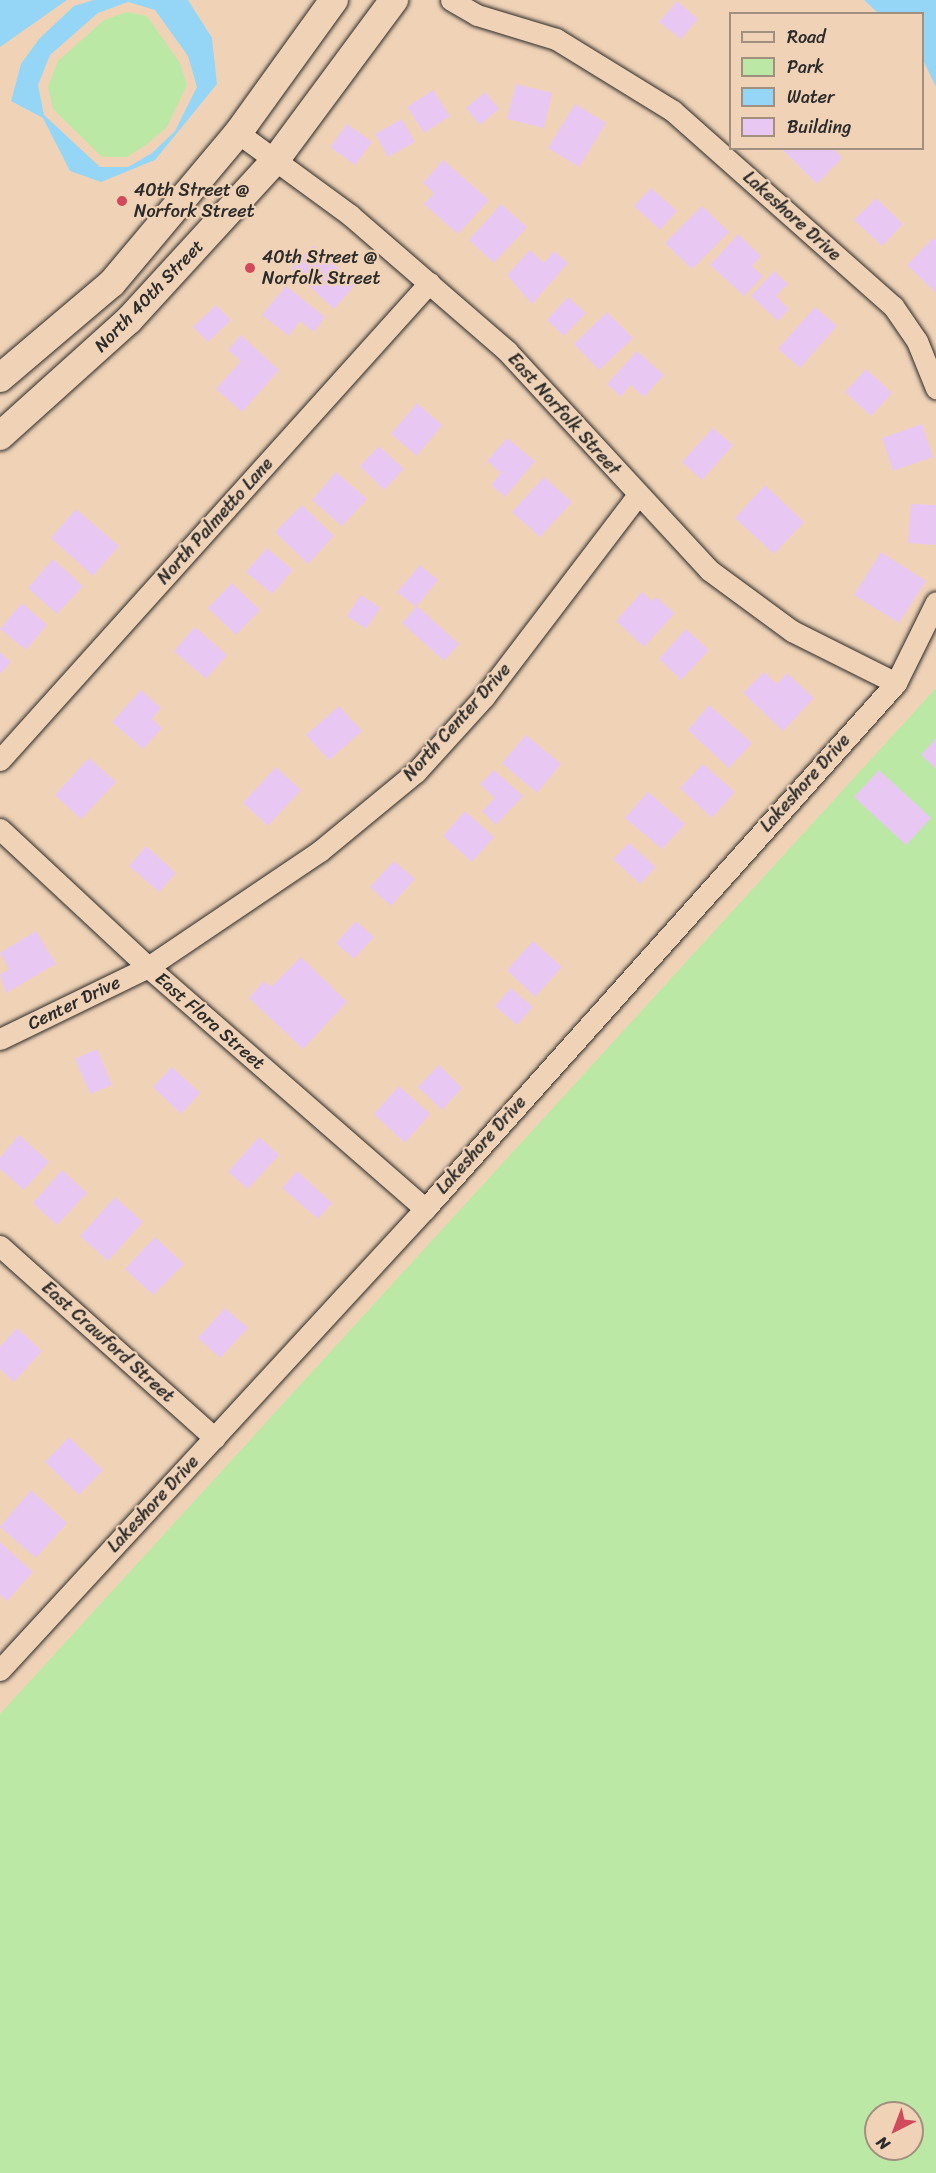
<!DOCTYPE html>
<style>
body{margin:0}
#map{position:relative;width:936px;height:2173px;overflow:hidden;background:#f0d3b7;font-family:Sriracha,sans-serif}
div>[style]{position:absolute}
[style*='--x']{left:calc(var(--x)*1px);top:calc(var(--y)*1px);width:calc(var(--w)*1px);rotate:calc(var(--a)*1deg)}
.green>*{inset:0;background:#bce8a5}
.water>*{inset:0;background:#95d6f7}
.building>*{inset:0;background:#e9c7f3}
.roads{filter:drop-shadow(0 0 2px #2b2b2b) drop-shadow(0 0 2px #2b2b2b)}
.street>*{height:21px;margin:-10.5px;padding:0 10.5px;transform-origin:10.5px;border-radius:10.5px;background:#f0d3b7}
.secondary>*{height:28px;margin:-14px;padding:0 14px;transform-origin:14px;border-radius:14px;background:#f0d3b7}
.dots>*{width:16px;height:16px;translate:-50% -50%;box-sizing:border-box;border:3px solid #f0d3b7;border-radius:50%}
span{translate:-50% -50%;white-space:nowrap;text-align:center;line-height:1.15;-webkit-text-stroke:4.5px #f0d3b7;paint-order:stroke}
.poi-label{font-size:18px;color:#2b2b2b}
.left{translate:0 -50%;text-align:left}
.street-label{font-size:18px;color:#2b2b2b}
.legend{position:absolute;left:729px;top:12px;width:195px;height:138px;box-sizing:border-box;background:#f0d3b7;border:2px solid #a1907f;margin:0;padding:8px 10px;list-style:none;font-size:18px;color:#2b2b2b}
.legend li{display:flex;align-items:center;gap:12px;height:30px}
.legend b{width:30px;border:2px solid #a1907f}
.north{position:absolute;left:864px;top:2101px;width:60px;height:60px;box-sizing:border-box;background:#f0d3b7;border:2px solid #a1907f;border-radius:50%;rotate:222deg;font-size:16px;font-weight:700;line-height:24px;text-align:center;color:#2b2b2b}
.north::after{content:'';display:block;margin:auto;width:21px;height:27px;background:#d1495b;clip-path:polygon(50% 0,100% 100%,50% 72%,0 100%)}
</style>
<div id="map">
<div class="green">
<i style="clip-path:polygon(127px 12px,147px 16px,180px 63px,187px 85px,167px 127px,146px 145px,127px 157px,102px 157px,53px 109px,48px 87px,58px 61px,104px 20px)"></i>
<i style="clip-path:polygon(evenodd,936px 688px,936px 2173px,0 2173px,0 1714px,936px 688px,876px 2113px,912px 2113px,912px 2149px,876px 2149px,876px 2113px)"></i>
</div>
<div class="water">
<i style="clip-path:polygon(0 0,67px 0,0 47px)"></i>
<i style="clip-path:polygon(evenodd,94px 0,188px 0,212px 38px,217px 84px,155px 160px,101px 182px,70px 171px,43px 118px,11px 101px,21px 64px,39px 39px,74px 6px,94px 0,128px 2px,155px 10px,188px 56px,197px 87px,175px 131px,152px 153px,128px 167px,100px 167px,44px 115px,38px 85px,50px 55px,98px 13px,128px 2px)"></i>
<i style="clip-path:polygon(864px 0,936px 0,936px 87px,923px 60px,922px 14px,878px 13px)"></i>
</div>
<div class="building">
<i style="clip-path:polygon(677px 1px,698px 19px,681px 39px,659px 22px)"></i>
<i style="clip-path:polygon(516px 84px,552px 93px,544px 128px,507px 119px)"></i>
<i style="clip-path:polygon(433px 90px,450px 116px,424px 133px,407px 107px)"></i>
<i style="clip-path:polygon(485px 92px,499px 109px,480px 125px,466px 108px)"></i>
<i style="clip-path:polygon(575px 104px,606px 123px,579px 167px,548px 148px)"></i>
<i style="clip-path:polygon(402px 119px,415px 142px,388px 157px,375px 134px)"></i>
<i style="clip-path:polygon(347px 124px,372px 142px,355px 165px,330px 147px)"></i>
<i style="clip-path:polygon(781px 148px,833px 148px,842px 158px,817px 184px)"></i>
<i style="clip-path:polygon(443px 160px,489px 200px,458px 234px,424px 204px,434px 193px,423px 183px)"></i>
<i style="clip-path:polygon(651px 188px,677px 211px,660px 230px,634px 206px)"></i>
<i style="clip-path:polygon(876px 198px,903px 224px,882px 246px,854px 220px)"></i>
<i style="clip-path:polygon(501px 204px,527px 227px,494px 263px,469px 240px)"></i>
<i style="clip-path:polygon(702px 206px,729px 232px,692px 269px,665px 243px)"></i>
<i style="clip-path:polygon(738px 234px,761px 256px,752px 266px,763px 276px,744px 296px,710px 265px)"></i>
<i style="clip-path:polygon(933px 238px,936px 241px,936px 293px,907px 265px)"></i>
<i style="clip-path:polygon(313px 245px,356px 284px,334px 309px,291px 269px)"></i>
<i style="clip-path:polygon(530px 250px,544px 263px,554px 251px,568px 263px,532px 304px,507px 275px)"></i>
<i style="clip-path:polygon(774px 271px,788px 284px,776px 296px,789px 309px,778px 321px,751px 296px)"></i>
<i style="clip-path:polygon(286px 286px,325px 317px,314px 332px,300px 321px,289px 336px,262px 315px)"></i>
<i style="clip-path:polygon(568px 297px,586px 313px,564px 336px,547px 320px)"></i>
<i style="clip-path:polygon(216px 305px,231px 320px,208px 342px,193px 327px)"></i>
<i style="clip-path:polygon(815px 307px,837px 326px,800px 368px,778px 349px)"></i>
<i style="clip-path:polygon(607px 312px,633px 338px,599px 370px,574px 344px)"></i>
<i style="clip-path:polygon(241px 335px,279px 370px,242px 412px,216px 389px,241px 361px,228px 350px)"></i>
<i style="clip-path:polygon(637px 351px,664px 375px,644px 397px,630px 385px,621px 397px,607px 384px)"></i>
<i style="clip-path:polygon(866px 369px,892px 393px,871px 416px,845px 392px)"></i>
<i style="clip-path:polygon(417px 403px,442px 425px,417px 456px,391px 434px)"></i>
<i style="clip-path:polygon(922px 424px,933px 457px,893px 471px,882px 438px)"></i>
<i style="clip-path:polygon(713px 428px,733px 445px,702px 480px,682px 462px)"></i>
<i style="clip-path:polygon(507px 438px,535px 461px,505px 497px,491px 485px,501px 473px,487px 461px)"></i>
<i style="clip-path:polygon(379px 446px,404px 469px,384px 490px,360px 466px)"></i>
<i style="clip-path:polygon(336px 472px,367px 499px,342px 526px,312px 500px)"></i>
<i style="clip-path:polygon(544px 477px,572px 502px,540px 537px,512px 512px)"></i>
<i style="clip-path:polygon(765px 485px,804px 522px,774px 554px,735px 518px)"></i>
<i style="clip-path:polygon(911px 504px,936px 505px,936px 545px,908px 543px)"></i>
<i style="clip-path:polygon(302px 505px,334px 536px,308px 564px,275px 532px)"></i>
<i style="clip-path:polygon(76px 509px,119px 546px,93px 576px,51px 538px)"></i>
<i style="clip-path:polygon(267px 548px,293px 570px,272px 594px,246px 572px)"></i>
<i style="clip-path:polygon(881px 552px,926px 581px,899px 623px,854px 595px)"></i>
<i style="clip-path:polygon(53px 559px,83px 586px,57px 614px,28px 588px)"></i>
<i style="clip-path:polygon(420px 565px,438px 580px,416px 607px,397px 592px)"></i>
<i style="clip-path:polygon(232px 583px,260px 610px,236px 635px,208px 608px)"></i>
<i style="clip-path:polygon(642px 592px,652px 601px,656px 597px,675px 613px,644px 647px,616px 621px)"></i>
<i style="clip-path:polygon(361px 595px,380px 608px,366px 629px,347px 616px)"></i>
<i style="clip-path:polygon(22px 603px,47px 625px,26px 650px,0 629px)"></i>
<i style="clip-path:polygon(417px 606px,459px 644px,444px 661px,402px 623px)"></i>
<i style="clip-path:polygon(195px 627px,227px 655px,206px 679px,174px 651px)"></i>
<i style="clip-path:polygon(686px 629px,709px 650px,681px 680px,659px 659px)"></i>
<i style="clip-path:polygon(0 652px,11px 662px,0 674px)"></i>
<i style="clip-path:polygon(764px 672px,777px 684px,787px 673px,814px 698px,783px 731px,743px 693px)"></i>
<i style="clip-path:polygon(141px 690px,161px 708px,152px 719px,162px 728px,143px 749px,112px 722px)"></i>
<i style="clip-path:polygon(709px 705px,752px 743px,729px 768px,688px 730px)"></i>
<i style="clip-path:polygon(339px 706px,362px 731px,329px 760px,306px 735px)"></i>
<i style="clip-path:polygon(526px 735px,561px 764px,537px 793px,502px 763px)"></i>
<i style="clip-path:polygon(936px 738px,936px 769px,921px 755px)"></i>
<i style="clip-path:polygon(89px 758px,116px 782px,81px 819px,55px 795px)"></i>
<i style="clip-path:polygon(703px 764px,735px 792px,712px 818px,680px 788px)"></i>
<i style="clip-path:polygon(276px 767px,301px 790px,268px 826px,243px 803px)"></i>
<i style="clip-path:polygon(494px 770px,523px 796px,496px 825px,482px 811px,495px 798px,480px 784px)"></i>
<i style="clip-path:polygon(879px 770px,931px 818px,906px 845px,854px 797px)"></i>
<i style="clip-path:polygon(648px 792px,685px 824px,662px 849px,625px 818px)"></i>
<i style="clip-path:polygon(465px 811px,494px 837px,472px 862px,443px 836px)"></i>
<i style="clip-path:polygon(629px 843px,656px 867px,640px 884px,613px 859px)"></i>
<i style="clip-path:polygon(146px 846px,176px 873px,159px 892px,129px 866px)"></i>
<i style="clip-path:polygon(394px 861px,415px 879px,391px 906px,370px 887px)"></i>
<i style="clip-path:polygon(356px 921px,374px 937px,354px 959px,336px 943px)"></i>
<i style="clip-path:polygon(36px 931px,56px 964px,6px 993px,0 975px,9px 969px,0 953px)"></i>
<i style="clip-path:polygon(533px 941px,562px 967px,535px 997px,507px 970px)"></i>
<i style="clip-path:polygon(301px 957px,347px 1002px,303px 1049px,249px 998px,264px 981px,271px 987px)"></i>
<i style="clip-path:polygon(511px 988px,533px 1007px,517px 1025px,495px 1006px)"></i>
<i style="clip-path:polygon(97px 1049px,112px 1085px,90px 1094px,75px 1059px)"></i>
<i style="clip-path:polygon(439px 1065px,462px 1088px,442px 1110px,418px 1087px)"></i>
<i style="clip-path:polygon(172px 1067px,200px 1093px,181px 1114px,153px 1087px)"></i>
<i style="clip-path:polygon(399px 1086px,430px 1114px,405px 1143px,374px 1114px)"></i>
<i style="clip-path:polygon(19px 1135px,49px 1162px,24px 1190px,0 1169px,0 1158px)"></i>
<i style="clip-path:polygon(259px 1137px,279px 1155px,248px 1189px,228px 1172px)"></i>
<i style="clip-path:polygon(62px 1170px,87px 1193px,57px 1225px,33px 1203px)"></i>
<i style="clip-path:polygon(297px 1171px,332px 1203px,318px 1219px,282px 1188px)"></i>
<i style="clip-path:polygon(115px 1197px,143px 1222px,108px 1261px,80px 1236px)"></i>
<i style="clip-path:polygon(155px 1237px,184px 1264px,153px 1295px,125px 1269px)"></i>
<i style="clip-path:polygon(225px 1308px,248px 1328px,220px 1358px,198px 1338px)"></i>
<i style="clip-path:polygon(17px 1328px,42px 1351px,14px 1382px,0 1369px,0 1347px)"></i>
<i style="clip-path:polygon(69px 1437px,103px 1470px,79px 1495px,45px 1462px)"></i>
<i style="clip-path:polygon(31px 1490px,67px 1523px,36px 1558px,0 1527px)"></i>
<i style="clip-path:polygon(0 1542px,33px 1572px,7px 1601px,0 1595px)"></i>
</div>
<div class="roads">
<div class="street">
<i style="--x:451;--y:0;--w:30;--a:30"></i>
<i style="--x:477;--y:15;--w:83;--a:16.9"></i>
<i style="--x:556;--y:39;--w:137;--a:31.6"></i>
<i style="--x:673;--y:111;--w:294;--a:41.6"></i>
<i style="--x:893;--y:306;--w:42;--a:55.6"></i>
<i style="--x:917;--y:341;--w:51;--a:68"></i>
<i style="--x:238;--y:133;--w:139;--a:36.2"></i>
<i style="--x:350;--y:215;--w:208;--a:40.9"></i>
<i style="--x:507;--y:351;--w:298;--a:47.3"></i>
<i style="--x:709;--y:570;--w:103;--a:36.3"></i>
<i style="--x:792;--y:631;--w:116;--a:26.6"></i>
<i style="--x:0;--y:760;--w:642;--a:-48.03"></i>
<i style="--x:0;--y:829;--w:202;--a:43"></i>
<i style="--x:148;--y:967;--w:368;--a:41.1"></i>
<i style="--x:0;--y:1039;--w:165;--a:-25.9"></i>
<i style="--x:148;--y:967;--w:207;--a:-34"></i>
<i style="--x:320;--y:851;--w:124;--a:-39.5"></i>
<i style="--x:416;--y:772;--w:101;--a:-47.8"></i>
<i style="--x:484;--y:697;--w:253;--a:-52.7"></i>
<i style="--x:0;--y:1246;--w:288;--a:41.8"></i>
<i style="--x:0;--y:1670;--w:627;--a:-47.33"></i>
<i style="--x:425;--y:1209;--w:706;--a:-48.16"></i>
<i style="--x:896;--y:683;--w:90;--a:-63.7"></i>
</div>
<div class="secondary">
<i style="--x:0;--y:378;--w:147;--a:-40.3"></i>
<i style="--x:112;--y:283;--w:196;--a:-50"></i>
<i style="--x:238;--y:133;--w:164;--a:-54.2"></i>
<i style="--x:0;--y:436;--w:173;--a:-42"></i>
<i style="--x:129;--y:320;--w:214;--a:-47.5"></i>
<i style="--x:274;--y:162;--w:202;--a:-53.5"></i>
</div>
</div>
<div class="dots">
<i style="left:122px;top:201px;background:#d1495b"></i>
<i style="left:250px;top:268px;background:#d1495b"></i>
</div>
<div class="poi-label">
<span class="left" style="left:134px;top:201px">40th Street @<br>Norfork Street</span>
<span class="left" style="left:262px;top:268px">40th Street @<br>Norfolk Street</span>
</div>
<div class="street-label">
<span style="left:792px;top:216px;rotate:42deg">Lakeshore Drive</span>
<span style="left:149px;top:296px;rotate:-46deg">North 40th Street</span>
<span style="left:564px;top:414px;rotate:48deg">East Norfolk Street</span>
<span style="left:215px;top:521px;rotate:-48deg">North Palmetto Lane</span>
<span style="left:457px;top:722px;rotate:-48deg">North Center Drive</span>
<span style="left:805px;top:783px;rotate:-48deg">Lakeshore Drive</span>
<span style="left:74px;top:1003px;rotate:-26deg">Center Drive</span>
<span style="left:210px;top:1021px;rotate:41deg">East Flora Street</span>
<span style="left:481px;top:1145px;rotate:-48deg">Lakeshore Drive</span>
<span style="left:108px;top:1342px;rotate:42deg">East Crawford Street</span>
<span style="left:153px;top:1504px;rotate:-47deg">Lakeshore Drive</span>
</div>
<ul class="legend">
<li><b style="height:8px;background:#f0d3b7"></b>Road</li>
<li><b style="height:16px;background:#bce8a5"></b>Park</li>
<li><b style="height:16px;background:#95d6f7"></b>Water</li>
<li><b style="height:16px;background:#e9c7f3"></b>Building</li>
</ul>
<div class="north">N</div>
</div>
